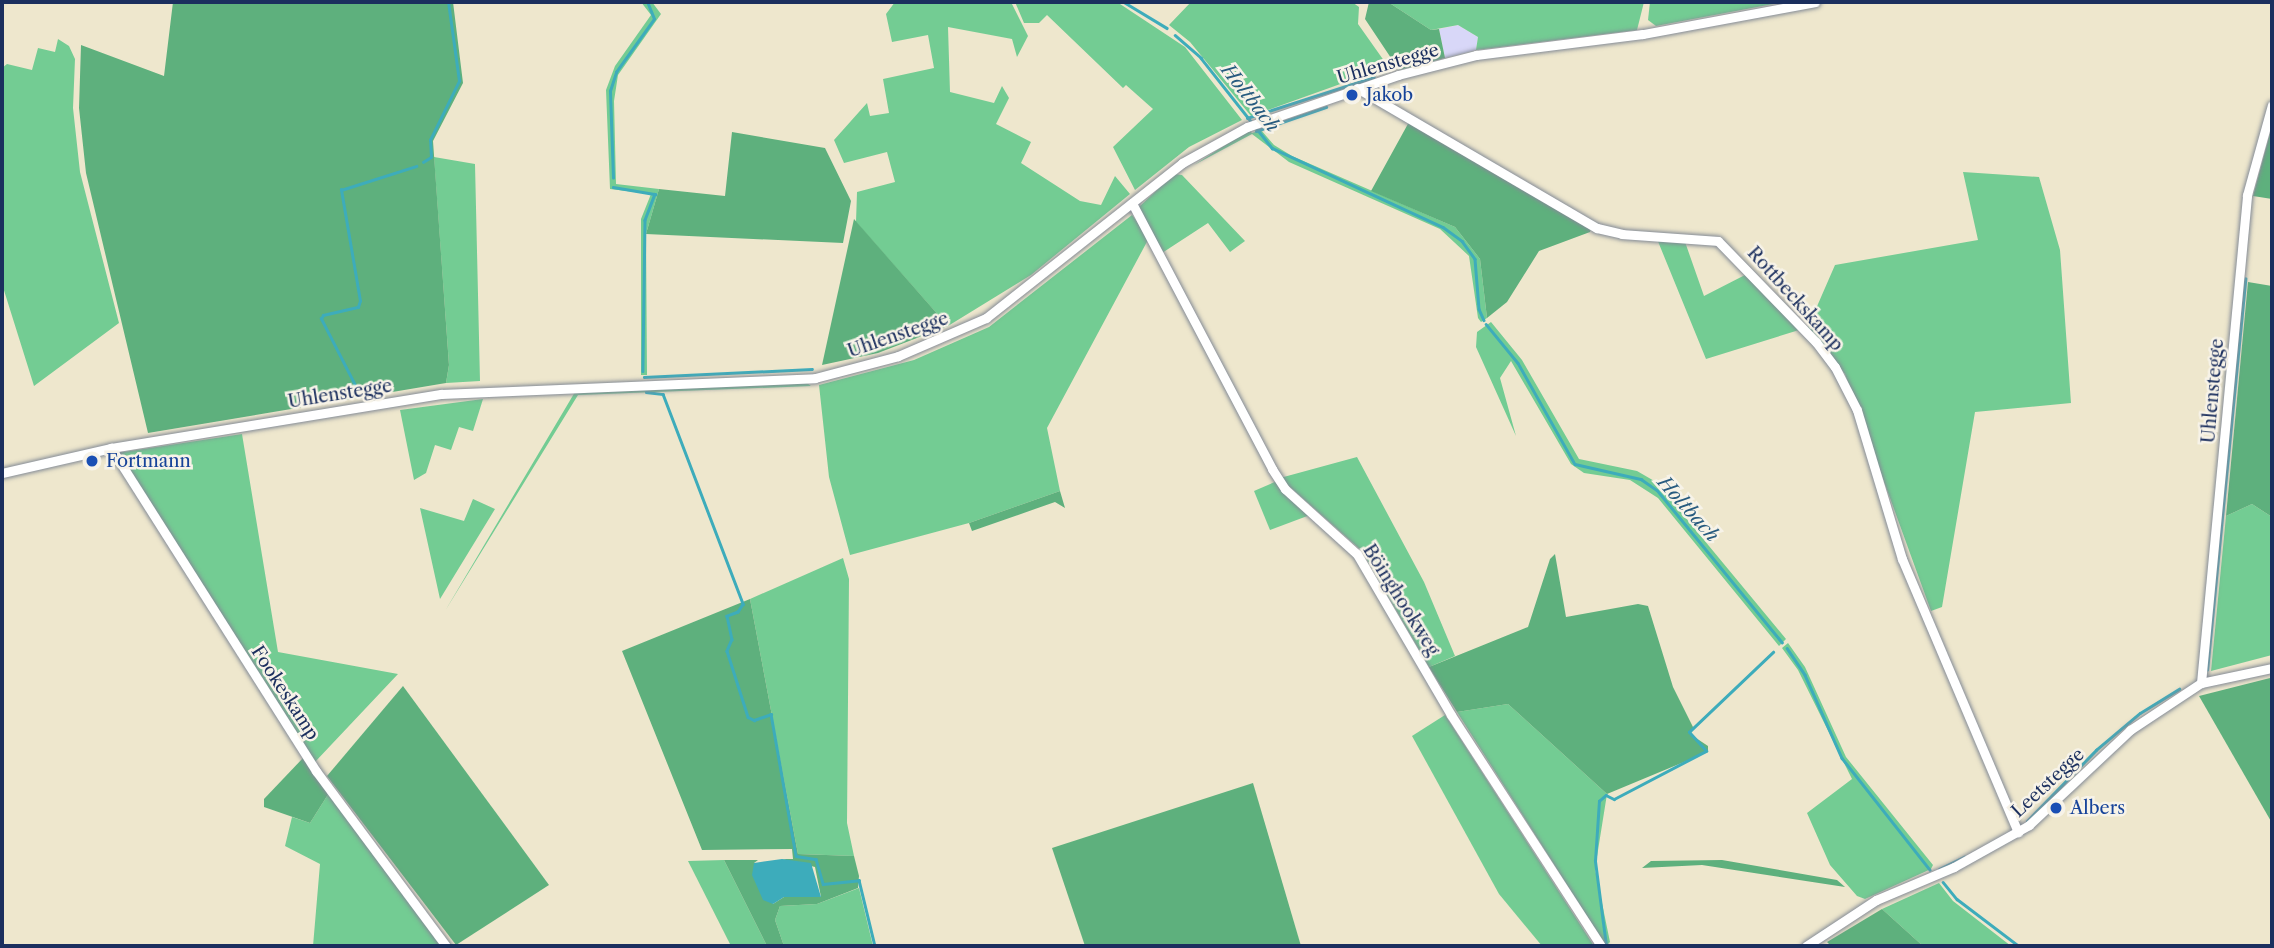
<!DOCTYPE html>
<meta charset="utf-8">
<style>
body{margin:0}
#map{position:relative;width:2274px;height:948px;overflow:hidden;background:#eee7cd;font-family:"Libre Caslon Text",serif}
div>[style]{position:absolute}
[style*='--x']{left:calc(var(--x)*1px);top:calc(var(--y)*1px);width:calc(var(--w)*1px);rotate:calc(var(--a)*1deg)}
.built>*{inset:0;background:#d8d7f8}
.green>*{inset:0;background:#73cc93}
.forest>*{inset:0;background:#5eb07d}
.water>*{inset:0;background:#3dacbb}
.stream>*{height:2.5px;margin:-1.25px;padding:0 1.25px;transform-origin:1.25px;border-radius:1.25px;background:#3dacbb}
.roads{filter:drop-shadow(0 0 2px #848b96) drop-shadow(0 0 2px #848b96)}
.minor>*{height:9px;margin:-4.5px;padding:0 4.5px;transform-origin:4.5px;border-radius:4.5px;background:#fff}
.dots>*{width:19px;height:19px;translate:-50% -50%;box-sizing:border-box;border:4px solid #f7f3e8;border-radius:50%}
span{translate:-50% -50%;white-space:nowrap;text-align:center;line-height:1.15;-webkit-text-stroke:5px #f7f3e8;paint-order:stroke}
.street-label{font-size:18px;color:#1b2f5e}
.transit-label{font-size:18px;color:#164399}
.left{translate:0 -50%;text-align:left}
.water-label{font-size:19px;color:#275b7f;font-style:italic}
.frame{position:absolute;inset:0;border:4px solid #1b2f5e;pointer-events:none}
</style>
<div id="map">
<div class="built">
<i style="clip-path:polygon(1458px 25px,1478px 37px,1476px 50px,1445px 58px,1439px 29px)"></i>
</div>
<div class="green">
<i style="clip-path:polygon(641px 2px,652px 2px,661px 14px,618px 75px,614px 101px,616px 184px,659px 189px,646px 234px,647px 375px,641px 375px,641px 219px,651px 194px,610px 189px,606px 90px,615px 66px,651px 15px)"></i>
<i style="clip-path:polygon(895px 2px,1011px 2px,1028px 36px,1017px 57px,1012px 39px,948px 27px,950px 92px,994px 103px,1002px 86px,1009px 98px,996px 124px,1031px 142px,1021px 163px,1080px 201px,1101px 205px,1115px 176px,1130px 194px,1031px 275px,948px 326px,856px 222px,857px 192px,895px 182px,887px 152px,844px 163px,834px 140px,867px 103px,870px 116px,889px 113px,883px 79px,934px 68px,928px 35px,892px 42px,886px 14px)"></i>
<i style="clip-path:polygon(1015px 2px,1117px 2px,1185px 47px,1242px 120px,1189px 147px,1135px 190px,1113px 147px,1153px 109px,1126px 85px,1123px 88px,1047px 15px,1039px 23px,1024px 23px)"></i>
<i style="clip-path:polygon(1191px 2px,1352px 2px,1359px 7px,1358px 24px,1387px 65px,1386px 73px,1346px 82px,1251px 116px,1190px 42px,1169px 25px)"></i>
<i style="clip-path:polygon(1388px 2px,1644px 2px,1637px 30px,1476px 50px,1478px 37px,1458px 25px,1431px 30px)"></i>
<i style="clip-path:polygon(1650px 2px,1784px 2px,1656px 26px,1648px 20px)"></i>
<i style="clip-path:polygon(58px 39px,69px 46px,75px 59px,73px 108px,80px 172px,119px 323px,34px 386px,2px 284px,2px 68px,7px 64px,32px 70px,38px 48px,55px 52px)"></i>
<i style="clip-path:polygon(1249px 130px,1252px 133px,1261px 130px,1274px 145px,1292px 156px,1455px 227px,1480px 259px,1487px 318px,1481px 322px,1478px 318px,1469px 256px,1440px 229px,1289px 162px,1252px 134px,1194px 165px)"></i>
<i style="clip-path:polygon(434px 157px,475px 164px,480px 381px,446px 383px,449px 365px)"></i>
<i style="clip-path:polygon(1963px 172px,2039px 177px,2060px 250px,2071px 403px,1975px 412px,1942px 607px,1931px 611px,1845px 374px,1808px 327px,1835px 265px,1978px 240px)"></i>
<i style="clip-path:polygon(1174px 174px,1182px 175px,1245px 241px,1230px 252px,1208px 223px,1162px 253px,1139px 207px)"></i>
<i style="clip-path:polygon(1132px 215px,1149px 238px,1047px 428px,1060px 491px,969px 523px,850px 555px,829px 477px,819px 385px,914px 360px,989px 327px)"></i>
<i style="clip-path:polygon(1657px 239px,1684px 239px,1704px 296px,1745px 275px,1799px 330px,1706px 359px)"></i>
<i style="clip-path:polygon(1491px 322px,1522px 360px,1579px 459px,1637px 471px,1656px 482px,1786px 639px,1779px 646px,1658px 498px,1630px 480px,1584px 473px,1571px 464px,1511px 361px,1500px 378px,1516px 436px,1476px 347px,1477px 332px)"></i>
<i style="clip-path:polygon(804px 381px,811px 386px,578px 395px,445px 611px,575px 392px)"></i>
<i style="clip-path:polygon(483px 399px,473px 431px,459px 427px,451px 450px,435px 445px,426px 473px,414px 480px,400px 410px)"></i>
<i style="clip-path:polygon(242px 434px,278px 652px,398px 674px,315px 762px,117px 453px)"></i>
<i style="clip-path:polygon(1357px 457px,1424px 582px,1455px 656px,1429px 667px,1362px 551px,1280px 478px)"></i>
<i style="clip-path:polygon(1277px 481px,1310px 515px,1270px 530px,1254px 491px)"></i>
<i style="clip-path:polygon(473px 499px,495px 509px,440px 599px,420px 508px,464px 521px)"></i>
<i style="clip-path:polygon(2252px 504px,2272px 517px,2272px 655px,2211px 671px,2226px 516px)"></i>
<i style="clip-path:polygon(843px 558px,849px 579px,847px 823px,854px 856px,798px 854px,750px 599px)"></i>
<i style="clip-path:polygon(1788px 643px,1805px 667px,1846px 757px,1933px 865px,1931px 869px,1865px 899px,1857px 896px,1830px 865px,1807px 813px,1852px 779px,1798px 670px,1782px 648px)"></i>
<i style="clip-path:polygon(1508px 704px,1607px 794px,1595px 869px,1610px 942px,1606px 946px,1457px 712px)"></i>
<i style="clip-path:polygon(1445px 715px,1594px 946px,1542px 946px,1499px 894px,1412px 736px)"></i>
<i style="clip-path:polygon(329px 793px,441px 946px,313px 946px,320px 864px,285px 846px,292px 817px,310px 823px)"></i>
<i style="clip-path:polygon(724px 860px,767px 946px,731px 946px,688px 861px)"></i>
<i style="clip-path:polygon(1939px 883px,1953px 901px,2011px 946px,1923px 946px,1882px 909px)"></i>
<i style="clip-path:polygon(859px 888px,873px 946px,784px 946px,775px 920px,780px 906px,817px 904px)"></i>
</div>
<div class="forest">
<i style="clip-path:polygon(173px 2px,453px 2px,463px 83px,433px 141px,449px 365px,446px 383px,148px 433px,86px 173px,79px 108px,81px 45px,164px 76px)"></i>
<i style="clip-path:polygon(1369px 2px,1388px 2px,1431px 30px,1439px 29px,1445px 58px,1399px 70px,1365px 19px)"></i>
<i style="clip-path:polygon(1409px 122px,1591px 227px,1590px 232px,1539px 251px,1507px 302px,1487px 318px,1480px 259px,1455px 227px,1371px 191px)"></i>
<i style="clip-path:polygon(2272px 126px,2272px 199px,2253px 196px)"></i>
<i style="clip-path:polygon(732px 132px,825px 148px,851px 201px,843px 243px,646px 234px,659px 189px,725px 196px)"></i>
<i style="clip-path:polygon(854px 219px,948px 326px,878px 353px,822px 365px)"></i>
<i style="clip-path:polygon(2248px 282px,2272px 286px,2272px 517px,2252px 504px,2226px 516px)"></i>
<i style="clip-path:polygon(1060px 491px,1065px 508px,1055px 502px,972px 531px,969px 523px)"></i>
<i style="clip-path:polygon(1555px 554px,1566px 617px,1638px 604px,1648px 606px,1673px 687px,1694px 729px,1690px 734px,1708px 746px,1708px 752px,1607px 794px,1508px 704px,1457px 712px,1429px 667px,1528px 627px,1550px 559px)"></i>
<i style="clip-path:polygon(750px 599px,798px 854px,854px 856px,859px 876px,858px 888px,817px 904px,780px 906px,775px 920px,784px 946px,767px 946px,724px 860px,758px 860px,754px 863px,773px 904px,784px 897px,821px 897px,815px 867px,782px 859px,793px 859px,792px 849px,702px 850px,622px 651px)"></i>
<i style="clip-path:polygon(2270px 678px,2272px 682px,2272px 823px,2199px 696px)"></i>
<i style="clip-path:polygon(403px 686px,549px 885px,456px 945px,327px 776px)"></i>
<i style="clip-path:polygon(303px 758px,329px 793px,310px 823px,264px 807px,264px 799px)"></i>
<i style="clip-path:polygon(1253px 783px,1301px 946px,1085px 946px,1052px 848px)"></i>
<i style="clip-path:polygon(1722px 860px,1837px 880px,1845px 887px,1702px 865px,1642px 868px,1651px 861px)"></i>
<i style="clip-path:polygon(1882px 909px,1923px 946px,1831px 946px,1827px 942px)"></i>
</div>
<div class="water">
<i style="clip-path:polygon(782px 859px,811px 863px,821px 897px,784px 897px,773px 904px,763px 900px,752px 875px,754px 863px)"></i>
</div>
<div class="stream">
<i style="--x:1124;--y:2;--w:50;--a:31.2"></i>
<i style="--x:1175;--y:35;--w:35;--a:41"></i>
<i style="--x:1201;--y:58;--w:115;--a:51.7"></i>
<i style="--x:1272;--y:148;--w:188;--a:24.8"></i>
<i style="--x:1443;--y:227;--w:24;--a:36"></i>
<i style="--x:1462;--y:241;--w:22;--a:54"></i>
<i style="--x:1475;--y:259;--w:50;--a:85.4"></i>
<i style="--x:1479;--y:309;--w:12;--a:66"></i>
<i style="--x:1247;--y:118;--w:133;--a:-17.9"></i>
<i style="--x:1256;--y:131;--w:74;--a:-18.9"></i>
<i style="--x:423;--y:162;--w:9;--a:-32"></i>
<i style="--x:431;--y:157;--w:17;--a:-93"></i>
<i style="--x:430;--y:140;--w:66;--a:-63.8"></i>
<i style="--x:459;--y:81;--w:80;--a:-97.9"></i>
<i style="--x:613;--y:178;--w:87;--a:-92"></i>
<i style="--x:610;--y:91;--w:20;--a:-72"></i>
<i style="--x:616;--y:72;--w:65;--a:-54.4"></i>
<i style="--x:654;--y:19;--w:18;--a:-112"></i>
<i style="--x:613;--y:187;--w:43;--a:9.5"></i>
<i style="--x:655;--y:194;--w:28;--a:111"></i>
<i style="--x:645;--y:220;--w:151;--a:90.8"></i>
<i style="--x:1486;--y:324;--w:50;--a:50.6"></i>
<i style="--x:1518;--y:363;--w:116;--a:60.6"></i>
<i style="--x:1575;--y:464;--w:68;--a:12.8"></i>
<i style="--x:1641;--y:479;--w:19;--a:35"></i>
<i style="--x:1657;--y:490;--w:197;--a:50.6"></i>
<i style="--x:644;--y:377;--w:168;--a:-2.7"></i>
<i style="--x:646;--y:392;--w:17;--a:7"></i>
<i style="--x:663;--y:394;--w:225;--a:69.1"></i>
<i style="--x:743;--y:604;--w:9;--a:122"></i>
<i style="--x:738;--y:612;--w:12;--a:160"></i>
<i style="--x:727;--y:616;--w:24;--a:78"></i>
<i style="--x:732;--y:639;--w:13;--a:113"></i>
<i style="--x:727;--y:651;--w:69;--a:72.3"></i>
<i style="--x:748;--y:717;--w:7;--a:27"></i>
<i style="--x:754;--y:720;--w:18;--a:-19"></i>
<i style="--x:771;--y:714;--w:144;--a:80"></i>
<i style="--x:796;--y:856;--w:20;--a:9"></i>
<i style="--x:816;--y:859;--w:26;--a:74"></i>
<i style="--x:823;--y:884;--w:36;--a:-6"></i>
<i style="--x:859;--y:880;--w:68;--a:76.4"></i>
<i style="--x:361;--y:397;--w:88;--a:-117.1"></i>
<i style="--x:321;--y:319;--w:4;--a:-63"></i>
<i style="--x:323;--y:315;--w:36;--a:-13"></i>
<i style="--x:358;--y:307;--w:6;--a:-72"></i>
<i style="--x:360;--y:301;--w:113;--a:-99.7"></i>
<i style="--x:341;--y:190;--w:79;--a:-17.7"></i>
<i style="--x:1787;--y:648;--w:32;--a:56"></i>
<i style="--x:1805;--y:675;--w:91;--a:66"></i>
<i style="--x:1842;--y:758;--w:142;--a:51.8"></i>
<i style="--x:2207;--y:670;--w:393;--a:-84.4"></i>
<i style="--x:2027;--y:821;--w:99;--a:-45.8"></i>
<i style="--x:2096;--y:750;--w:57;--a:-40.1"></i>
<i style="--x:2140;--y:713;--w:46;--a:-31.6"></i>
<i style="--x:1939;--y:869;--w:28;--a:-26"></i>
<i style="--x:1943;--y:882;--w:22;--a:51"></i>
<i style="--x:1957;--y:899;--w:78;--a:37.2"></i>
<i style="--x:1606;--y:946;--w:86;--a:-97.4"></i>
<i style="--x:1595;--y:861;--w:60;--a:-86.2"></i>
<i style="--x:1599;--y:801;--w:9;--a:-41"></i>
<i style="--x:1606;--y:795;--w:9;--a:27"></i>
<i style="--x:1614;--y:799;--w:104;--a:-27.6"></i>
<i style="--x:1706;--y:751;--w:25;--a:-132"></i>
<i style="--x:1689;--y:732;--w:116;--a:-43.6"></i>
</div>
<div class="roads">
<div class="minor">
<i style="--x:1357;--y:88;--w:278;--a:30.3"></i>
<i style="--x:1597;--y:228;--w:26;--a:13"></i>
<i style="--x:1622;--y:234;--w:96;--a:4.2"></i>
<i style="--x:1718;--y:241;--w:141;--a:45.9"></i>
<i style="--x:1816;--y:342;--w:31;--a:53"></i>
<i style="--x:1835;--y:367;--w:48;--a:62.9"></i>
<i style="--x:1857;--y:410;--w:156;--a:73.2"></i>
<i style="--x:1902;--y:559;--w:297;--a:67"></i>
<i style="--x:1132;--y:203;--w:301;--a:62.2"></i>
<i style="--x:1272;--y:469;--w:24;--a:57"></i>
<i style="--x:1285;--y:489;--w:97;--a:42.1"></i>
<i style="--x:1357;--y:554;--w:186;--a:59.7"></i>
<i style="--x:1451;--y:715;--w:275;--a:57"></i>
<i style="--x:111;--y:448;--w:383;--a:57.6"></i>
<i style="--x:316;--y:771;--w:218;--a:53.4"></i>
<i style="--x:2;--y:473;--w:112;--a:-12.9"></i>
<i style="--x:111;--y:448;--w:334;--a:-9.3"></i>
<i style="--x:441;--y:394;--w:374;--a:-2.4"></i>
<i style="--x:815;--y:378;--w:86;--a:-14.8"></i>
<i style="--x:898;--y:356;--w:96;--a:-23.4"></i>
<i style="--x:986;--y:318;--w:250;--a:-38.3"></i>
<i style="--x:1182;--y:163;--w:74;--a:-29"></i>
<i style="--x:1247;--y:127;--w:160;--a:-19"></i>
<i style="--x:1398;--y:75;--w:81;--a:-14.4"></i>
<i style="--x:1476;--y:55;--w:168;--a:-7.2"></i>
<i style="--x:1643;--y:34;--w:175;--a:-10.5"></i>
<i style="--x:2201;--y:683;--w:490;--a:-84.6"></i>
<i style="--x:2247;--y:195;--w:93;--a:-74.5"></i>
<i style="--x:1806;--y:946;--w:84;--a:-33.3"></i>
<i style="--x:1876;--y:900;--w:85;--a:-22.9"></i>
<i style="--x:1954;--y:867;--w:86;--a:-29.2"></i>
<i style="--x:2029;--y:825;--w:139;--a:-43.2"></i>
<i style="--x:2130;--y:730;--w:85;--a:-33.5"></i>
<i style="--x:2201;--y:683;--w:73;--a:-11.9"></i>
</div>
</div>
<div class="dots">
<i style="left:1352px;top:95px;background:#1a4fb4"></i>
<i style="left:92px;top:461px;background:#1a4fb4"></i>
<i style="left:2056px;top:808px;background:#1a4fb4"></i>
</div>
<div class="street-label">
<span style="left:1388px;top:64px;rotate:-16deg">Uhlenstegge</span>
<span style="left:1795px;top:299px;rotate:48deg">Rottbeckskamp</span>
<span style="left:898px;top:335px;rotate:-19deg">Uhlenstegge</span>
<span style="left:2213px;top:391px;rotate:-85deg">Uhlenstegge</span>
<span style="left:340px;top:394px;rotate:-9deg">Uhlenstegge</span>
<span style="left:1401px;top:600px;rotate:58deg">Böinghookweg</span>
<span style="left:285px;top:693px;rotate:57deg">Fookeskamp</span>
<span style="left:2048px;top:783px;rotate:-43deg">Leetstegge</span>
</div>
<div class="transit-label">
<span class="left" style="left:1366px;top:95px">Jakob</span>
<span class="left" style="left:106px;top:461px">Fortmann</span>
<span class="left" style="left:2070px;top:808px">Albers</span>
</div>
<div class="water-label">
<span style="left:1250px;top:98px;rotate:52deg">Holtbach</span>
<span style="left:1688px;top:509px;rotate:48deg">Holtbach</span>
</div>
<div class="frame"></div>
</div>
